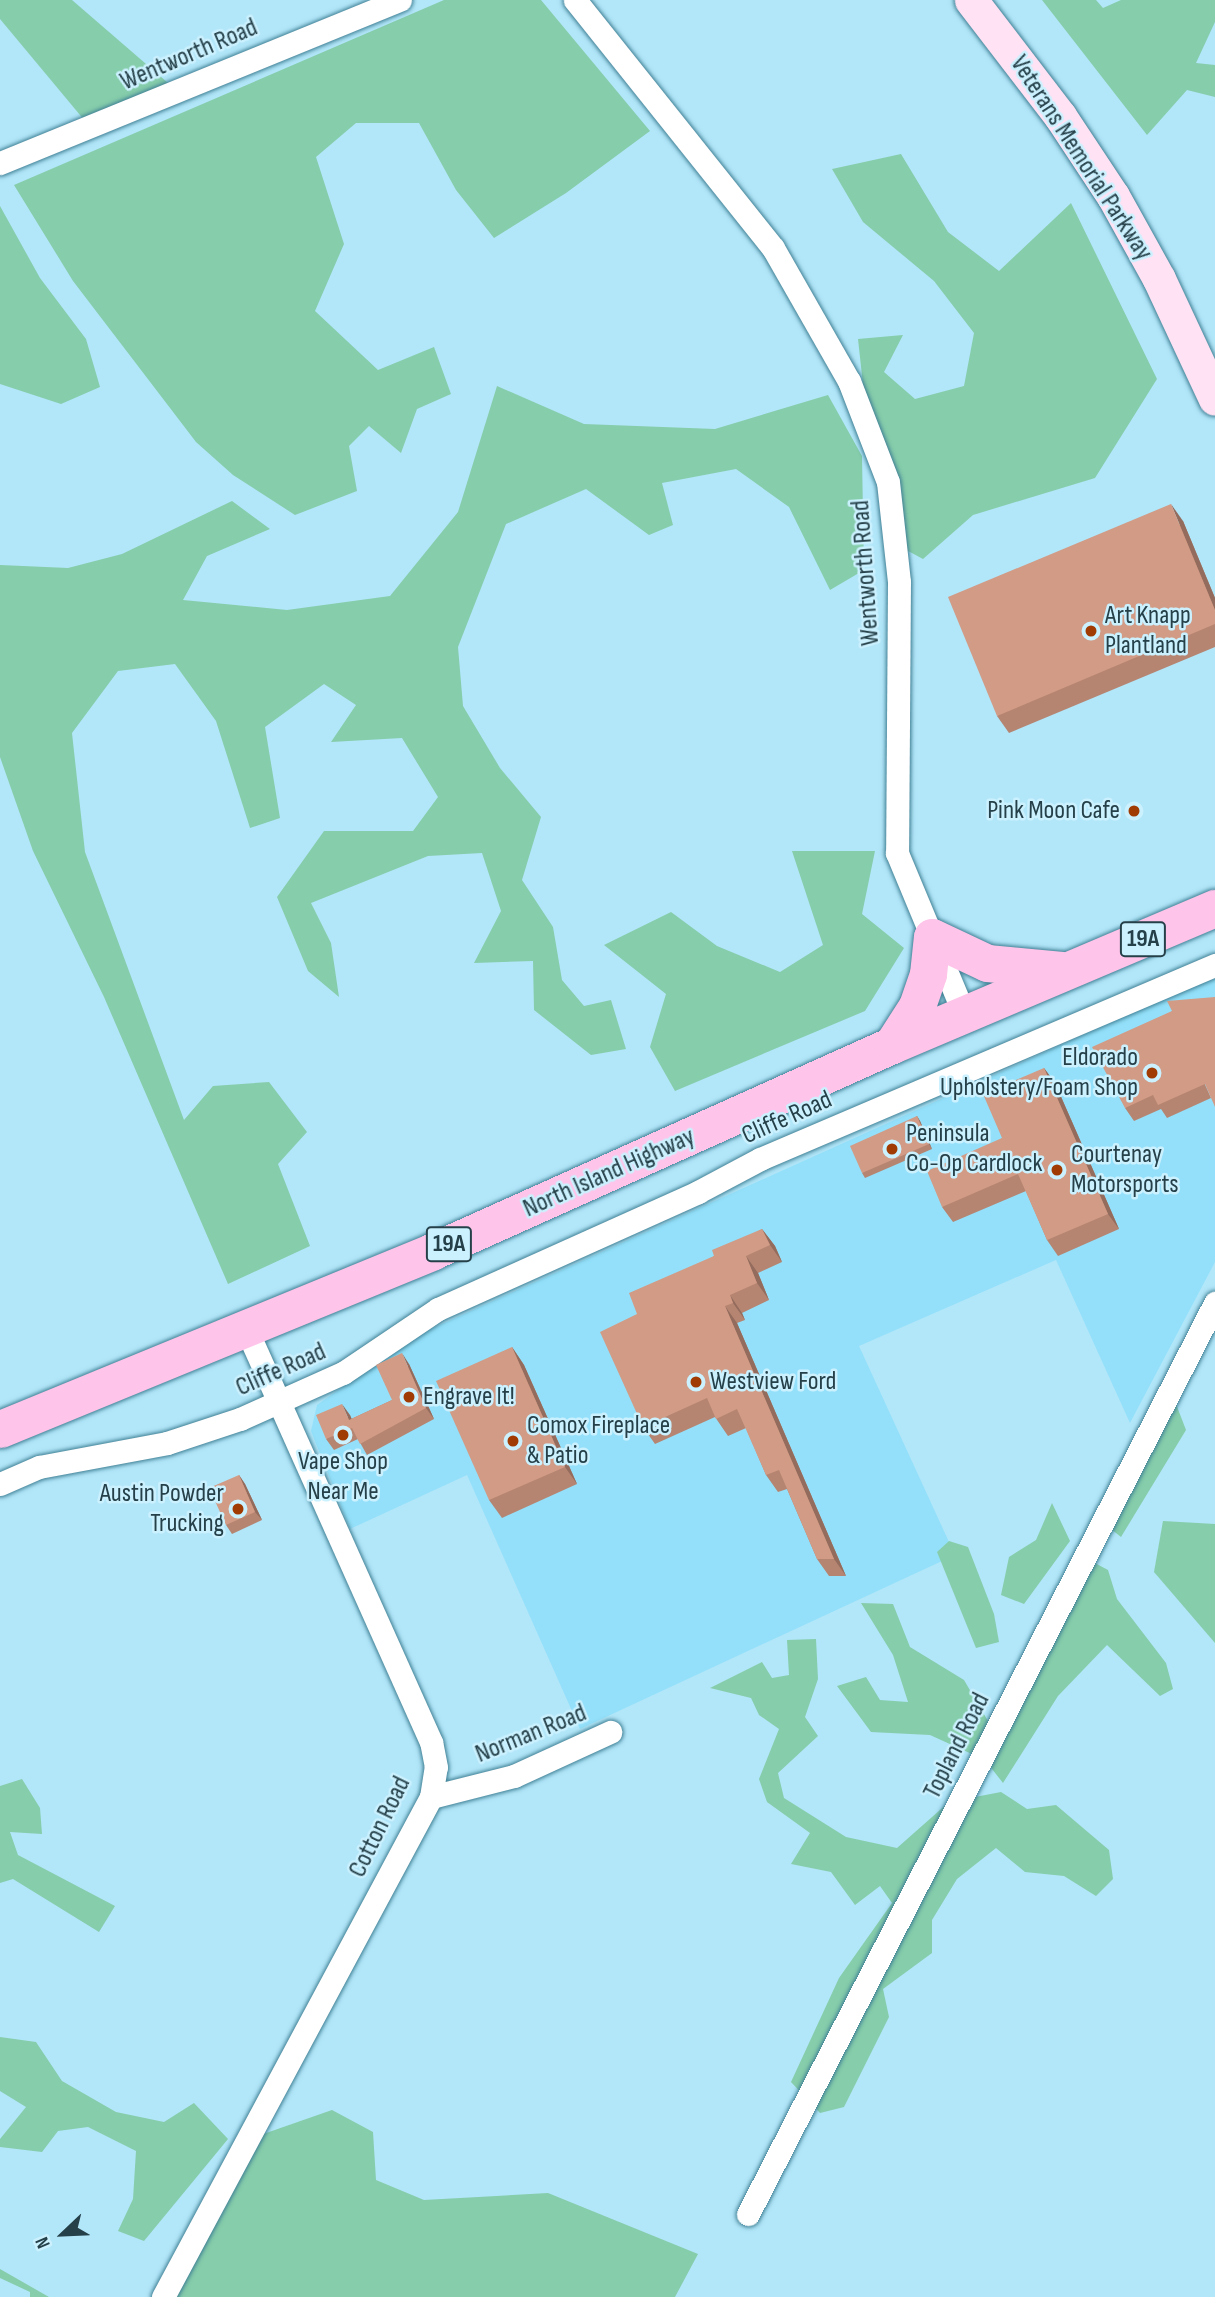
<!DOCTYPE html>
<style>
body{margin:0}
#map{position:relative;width:1215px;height:2297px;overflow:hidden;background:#b2e6f9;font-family:"Sofia Sans Condensed",sans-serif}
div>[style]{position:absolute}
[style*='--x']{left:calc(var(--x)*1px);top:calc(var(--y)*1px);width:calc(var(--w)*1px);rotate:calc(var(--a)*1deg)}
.built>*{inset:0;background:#94e0fa}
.green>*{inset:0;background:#86cdab}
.roads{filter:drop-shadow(0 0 2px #408095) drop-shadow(0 0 2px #408095)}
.street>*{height:23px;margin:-11.5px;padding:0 11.5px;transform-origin:11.5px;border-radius:11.5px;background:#fff}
.secondary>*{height:33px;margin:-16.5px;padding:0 16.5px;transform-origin:16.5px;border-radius:16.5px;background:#ffe2f4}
.primary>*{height:37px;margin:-18.5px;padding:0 18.5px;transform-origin:18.5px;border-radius:18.5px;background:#ffc4e9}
.wall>*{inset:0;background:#b58572}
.shaded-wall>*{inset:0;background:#936c5d}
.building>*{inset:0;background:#d29b85}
.dots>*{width:19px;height:19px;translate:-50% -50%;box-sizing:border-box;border:4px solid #cbf1ff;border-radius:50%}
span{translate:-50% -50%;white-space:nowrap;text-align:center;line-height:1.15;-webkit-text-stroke:5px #cbf1ff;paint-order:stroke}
.shield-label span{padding:2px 5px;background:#cbf1ff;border:2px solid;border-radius:5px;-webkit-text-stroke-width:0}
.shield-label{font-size:24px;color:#254049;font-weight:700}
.street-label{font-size:26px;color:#254049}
.poi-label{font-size:26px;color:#254049}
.left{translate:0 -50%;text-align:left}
.right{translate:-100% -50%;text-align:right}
.north{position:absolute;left:28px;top:2199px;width:70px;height:70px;-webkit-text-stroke:5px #cbf1ff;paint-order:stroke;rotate:247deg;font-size:19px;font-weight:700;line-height:28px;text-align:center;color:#254049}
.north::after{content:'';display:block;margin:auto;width:24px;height:32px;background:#254049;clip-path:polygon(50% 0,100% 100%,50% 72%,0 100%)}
</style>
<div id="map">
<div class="built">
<i style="clip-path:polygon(1215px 979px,1215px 1262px,1130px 1423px,1056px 1260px,859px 1346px,955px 1555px,580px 1729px,467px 1475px,350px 1529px,311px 1431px,317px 1405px,411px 1338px,1196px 984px)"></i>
</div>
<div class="green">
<i style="clip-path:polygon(0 0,72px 0,175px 89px,90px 127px,0 19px)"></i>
<i style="clip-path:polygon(444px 0,541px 0,650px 131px,566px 193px,494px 238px,456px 190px,419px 123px,356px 123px,316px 157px,344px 244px,315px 311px,378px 370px,434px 347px,451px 394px,417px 409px,401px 453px,369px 426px,349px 446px,357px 491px,295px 515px,233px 475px,196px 442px,73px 281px,14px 185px)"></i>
<i style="clip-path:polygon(1042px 0,1096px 0,1103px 8px,1121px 0,1215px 0,1215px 22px,1196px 63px,1215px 65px,1215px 97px,1187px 90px,1147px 135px)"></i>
<i style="clip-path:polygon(901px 154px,948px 232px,999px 271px,1071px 203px,1157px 379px,1095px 478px,973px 515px,923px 559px,897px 545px,865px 403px,858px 339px,903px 335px,884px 372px,915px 399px,964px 386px,974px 333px,934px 281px,863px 222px,832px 169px)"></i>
<i style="clip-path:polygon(0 206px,40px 278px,86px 339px,100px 387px,61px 404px,0 384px)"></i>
<i style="clip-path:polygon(497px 386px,584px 424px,715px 429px,828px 395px,862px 456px,864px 570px,830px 590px,789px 507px,736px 469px,662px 483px,673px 525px,649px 535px,586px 489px,506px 524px,458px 647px,463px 706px,500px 768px,541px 817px,522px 880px,553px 927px,562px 980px,584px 1006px,611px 1000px,626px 1049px,591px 1055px,534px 1010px,533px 961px,474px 963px,501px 911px,482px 853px,428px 856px,311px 903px,331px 943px,339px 997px,308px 971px,277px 897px,324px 831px,413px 831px,438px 797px,402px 738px,331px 742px,356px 705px,324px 684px,265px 727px,280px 818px,250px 828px,216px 721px,175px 664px,118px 671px,72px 733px,85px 852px,184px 1120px,213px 1086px,269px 1082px,307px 1132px,278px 1164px,310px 1246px,228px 1284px,104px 997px,33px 851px,0 757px,0 565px,68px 568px,122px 554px,232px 501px,270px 529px,207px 556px,183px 600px,287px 610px,390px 596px,458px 512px)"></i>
<i style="clip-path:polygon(792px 851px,875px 851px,862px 914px,904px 948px,865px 1011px,675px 1091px,650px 1047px,666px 994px,604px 945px,671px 912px,717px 946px,780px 972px,823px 945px)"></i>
<i style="clip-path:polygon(1176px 1404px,1186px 1430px,1121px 1537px,1096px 1517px)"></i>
<i style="clip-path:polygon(1052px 1503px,1070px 1541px,1024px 1604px,1001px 1595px,1009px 1557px,1036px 1540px)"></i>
<i style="clip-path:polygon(1163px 1521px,1215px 1524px,1215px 1643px,1154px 1572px)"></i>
<i style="clip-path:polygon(949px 1541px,968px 1547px,994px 1614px,999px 1642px,976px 1648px,937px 1552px)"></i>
<i style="clip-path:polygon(1078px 1554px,1108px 1570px,1117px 1599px,1166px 1663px,1173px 1689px,1160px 1696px,1107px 1645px,1058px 1696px,1003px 1783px,985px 1760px,930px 1735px,871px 1732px,837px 1686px,866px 1677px,880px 1700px,908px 1702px,893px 1655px,861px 1603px,893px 1604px,910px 1647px,964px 1680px,988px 1721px)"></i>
<i style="clip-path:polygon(816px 1639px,818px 1679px,805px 1717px,818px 1736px,778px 1773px,784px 1798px,846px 1837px,897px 1848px,949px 1802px,1001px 1792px,1027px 1809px,1056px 1805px,1109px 1850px,1113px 1879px,1096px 1896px,1064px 1876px,1025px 1872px,996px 1848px,957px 1879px,932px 1920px,932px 1953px,883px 1989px,889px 2017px,844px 2107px,820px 2113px,791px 2082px,839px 1978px,892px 1903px,880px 1886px,855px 1905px,831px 1872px,791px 1864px,810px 1833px,767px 1802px,759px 1779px,779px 1729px,759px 1715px,751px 1698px,710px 1688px,762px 1662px,772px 1678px,789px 1675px,787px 1640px)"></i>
<i style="clip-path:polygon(22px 1779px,40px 1808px,42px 1834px,10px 1832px,18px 1855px,115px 1906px,99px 1932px,13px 1879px,0 1883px,0 1786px)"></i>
<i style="clip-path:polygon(0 2037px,36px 2042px,62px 2081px,116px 2112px,164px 2122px,194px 2103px,228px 2139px,144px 2241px,118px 2231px,133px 2199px,136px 2151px,88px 2127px,58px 2131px,42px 2152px,0 2147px,0 2139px,26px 2107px,0 2091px)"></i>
<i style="clip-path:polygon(332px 2110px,373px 2132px,376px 2180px,424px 2200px,548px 2193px,698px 2254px,675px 2297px,163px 2297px,246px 2140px)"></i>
<i style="clip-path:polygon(0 2269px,49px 2297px,30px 2297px,30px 2292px,0 2278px)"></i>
</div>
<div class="roads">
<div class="street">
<i style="--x:575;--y:0;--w:317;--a:51.4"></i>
<i style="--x:773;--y:248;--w:153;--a:60.3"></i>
<i style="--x:849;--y:381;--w:108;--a:68.9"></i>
<i style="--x:888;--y:482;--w:101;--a:83.7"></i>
<i style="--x:899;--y:582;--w:271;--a:90.4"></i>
<i style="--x:897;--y:853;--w:177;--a:67.4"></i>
<i style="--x:0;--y:163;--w:432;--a:-22.2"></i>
<i style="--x:0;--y:1484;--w:43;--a:-23.6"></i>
<i style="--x:39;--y:1467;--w:130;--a:-10.6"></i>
<i style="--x:167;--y:1443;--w:77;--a:-18.2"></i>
<i style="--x:240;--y:1419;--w:113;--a:-24.1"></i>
<i style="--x:343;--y:1373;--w:115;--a:-34"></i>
<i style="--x:438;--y:1309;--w:285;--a:-24.2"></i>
<i style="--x:698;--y:1192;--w:70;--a:-28"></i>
<i style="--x:760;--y:1159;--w:495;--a:-23.1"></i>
<i style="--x:431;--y:1797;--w:86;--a:-14.2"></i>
<i style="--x:514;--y:1776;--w:106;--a:-24.6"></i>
<i style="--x:748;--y:2214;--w:1024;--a:-62.86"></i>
<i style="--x:163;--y:2297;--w:567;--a:-61.81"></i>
<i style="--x:431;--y:1797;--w:30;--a:-81"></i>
<i style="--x:436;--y:1767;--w:25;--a:-101"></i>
<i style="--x:431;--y:1742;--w:456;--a:-114.1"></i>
</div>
<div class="secondary">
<i style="--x:971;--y:0;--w:146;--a:52.5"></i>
<i style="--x:1060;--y:116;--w:96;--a:56.5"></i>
<i style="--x:1113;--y:196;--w:95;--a:61"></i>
<i style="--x:1159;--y:279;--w:132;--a:65"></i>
</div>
<div class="primary">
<i style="--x:892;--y:1045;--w:46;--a:-57.3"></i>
<i style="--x:917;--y:1006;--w:34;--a:-71"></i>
<i style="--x:928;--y:974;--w:37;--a:-84"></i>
<i style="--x:932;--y:937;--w:61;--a:25.3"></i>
<i style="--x:987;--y:963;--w:75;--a:5.3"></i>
<i style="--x:0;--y:1429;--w:468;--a:-22.3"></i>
<i style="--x:433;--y:1251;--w:503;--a:-24.17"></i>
<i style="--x:892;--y:1045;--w:351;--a:-23"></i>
</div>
</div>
<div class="wall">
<i style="clip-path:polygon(1183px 521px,1215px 598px,1215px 647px,1009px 733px,997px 716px)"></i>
<i style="clip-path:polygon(1172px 1011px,1211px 1098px,1167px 1118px,1161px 1109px,1134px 1121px,1125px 1108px)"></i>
<i style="clip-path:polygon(1044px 1068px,1055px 1083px,1119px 1229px,1058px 1256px,1047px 1240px,1026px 1191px,953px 1222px,942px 1207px,1002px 1138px)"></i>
<i style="clip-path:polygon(917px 1116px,920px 1121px,932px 1149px,865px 1178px,862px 1173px)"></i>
<i style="clip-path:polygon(762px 1229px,775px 1246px,782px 1262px,758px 1273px,769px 1300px,742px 1313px,745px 1320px,737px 1323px,846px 1576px,829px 1576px,817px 1559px,787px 1489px,778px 1492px,766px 1475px,746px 1428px,728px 1436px,715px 1417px,655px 1444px,643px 1427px,637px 1314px,714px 1256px)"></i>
<i style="clip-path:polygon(512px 1347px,524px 1365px,577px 1484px,502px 1518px,489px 1500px)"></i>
<i style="clip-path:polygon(409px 1364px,434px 1419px,367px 1455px,358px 1439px,334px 1450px,326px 1439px,350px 1415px,351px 1419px,392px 1400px)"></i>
<i style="clip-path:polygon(239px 1475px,245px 1484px,262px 1520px,232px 1534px,226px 1525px)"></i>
</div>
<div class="shaded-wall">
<i style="clip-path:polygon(1171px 504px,1183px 521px,1215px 598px,1215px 610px)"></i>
<i style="clip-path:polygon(1044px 1068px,1055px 1083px,1119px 1229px,1108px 1214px)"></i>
<i style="clip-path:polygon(917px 1116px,920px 1121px,932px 1149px,929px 1144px)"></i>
<i style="clip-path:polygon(762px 1229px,775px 1246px,782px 1262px,770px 1245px)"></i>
<i style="clip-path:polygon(746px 1256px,758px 1273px,769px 1300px,757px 1283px)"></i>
<i style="clip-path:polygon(730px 1295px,742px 1313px,745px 1320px,733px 1303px)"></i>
<i style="clip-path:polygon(725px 1306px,737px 1323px,846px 1576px,834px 1559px)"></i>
<i style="clip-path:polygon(512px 1347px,524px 1365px,577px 1484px,565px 1467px)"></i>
<i style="clip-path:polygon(402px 1353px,409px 1364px,434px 1419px,426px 1408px)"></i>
<i style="clip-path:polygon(342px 1404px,350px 1415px,357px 1431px,349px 1420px)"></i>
<i style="clip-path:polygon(239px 1475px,245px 1484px,262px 1520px,255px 1512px)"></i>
</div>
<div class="building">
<i style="clip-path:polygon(1171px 504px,1215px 610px,1215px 624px,997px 716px,948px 597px)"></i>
<i style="clip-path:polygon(1215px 997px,1215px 1107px,1205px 1084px,1158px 1105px,1153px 1095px,1125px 1108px,1092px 1047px,1172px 1011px,1167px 1001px)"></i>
<i style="clip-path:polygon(1044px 1068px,1108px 1214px,1047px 1240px,1018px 1174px,942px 1207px,927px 1171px,1002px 1138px,983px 1094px)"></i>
<i style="clip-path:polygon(917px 1116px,929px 1144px,862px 1173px,850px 1146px)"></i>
<i style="clip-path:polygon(762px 1229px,770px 1245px,746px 1256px,757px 1283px,730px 1295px,733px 1303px,725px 1306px,834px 1559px,817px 1559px,779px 1470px,766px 1475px,737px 1409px,716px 1419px,707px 1398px,643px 1427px,600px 1332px,637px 1314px,629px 1293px,714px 1256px,712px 1250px)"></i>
<i style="clip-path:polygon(512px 1347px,565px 1467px,489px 1500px,436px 1381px)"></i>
<i style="clip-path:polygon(402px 1353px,426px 1408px,360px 1444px,352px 1428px,326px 1439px,316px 1415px,342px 1404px,349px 1420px,392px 1400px,376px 1365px)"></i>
<i style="clip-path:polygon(239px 1475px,255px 1512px,226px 1525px,209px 1488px)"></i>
</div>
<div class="dots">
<i style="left:1091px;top:631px;background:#9f3b03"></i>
<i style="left:1134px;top:811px;background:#9f3b03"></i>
<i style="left:1152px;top:1073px;background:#9f3b03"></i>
<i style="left:892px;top:1149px;background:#9f3b03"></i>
<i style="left:1057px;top:1170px;background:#9f3b03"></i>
<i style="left:696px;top:1382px;background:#9f3b03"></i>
<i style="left:409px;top:1397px;background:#9f3b03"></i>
<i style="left:343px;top:1435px;background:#9f3b03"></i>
<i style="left:513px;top:1441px;background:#9f3b03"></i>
<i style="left:238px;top:1509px;background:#9f3b03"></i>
</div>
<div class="shield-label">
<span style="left:1143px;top:939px">19A</span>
<span style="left:449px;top:1244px">19A</span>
</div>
<div class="street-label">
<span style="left:189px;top:55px;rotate:-23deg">Wentworth Road</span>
<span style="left:1081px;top:158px;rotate:57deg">Veterans Memorial Parkway</span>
<span style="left:866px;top:573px;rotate:-94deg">Wentworth Road</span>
<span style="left:787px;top:1118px;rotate:-24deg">Cliffe Road</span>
<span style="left:609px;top:1173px;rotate:-24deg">North Island Highway</span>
<span style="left:281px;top:1370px;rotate:-24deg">Cliffe Road</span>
<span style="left:531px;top:1734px;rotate:-22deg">Norman Road</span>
<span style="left:957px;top:1746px;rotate:-63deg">Topland Road</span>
<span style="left:380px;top:1827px;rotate:-64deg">Cotton Road</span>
</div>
<div class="poi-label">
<span class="left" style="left:1105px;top:631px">Art Knapp<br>Plantland</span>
<span class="right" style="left:1120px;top:811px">Pink Moon Cafe</span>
<span class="right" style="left:1138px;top:1073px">Eldorado<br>Upholstery/Foam Shop</span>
<span class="left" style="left:906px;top:1149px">Peninsula<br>Co-Op Cardlock</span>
<span class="left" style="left:1071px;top:1170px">Courtenay<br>Motorsports</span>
<span class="left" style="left:710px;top:1382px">Westview Ford</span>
<span class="left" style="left:423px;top:1397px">Engrave It!</span>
<span class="left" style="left:527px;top:1441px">Comox Fireplace<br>&amp; Patio</span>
<span style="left:343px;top:1477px">Vape Shop<br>Near Me</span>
<span class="right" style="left:224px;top:1509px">Austin Powder<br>Trucking</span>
</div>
<div class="north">N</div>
</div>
